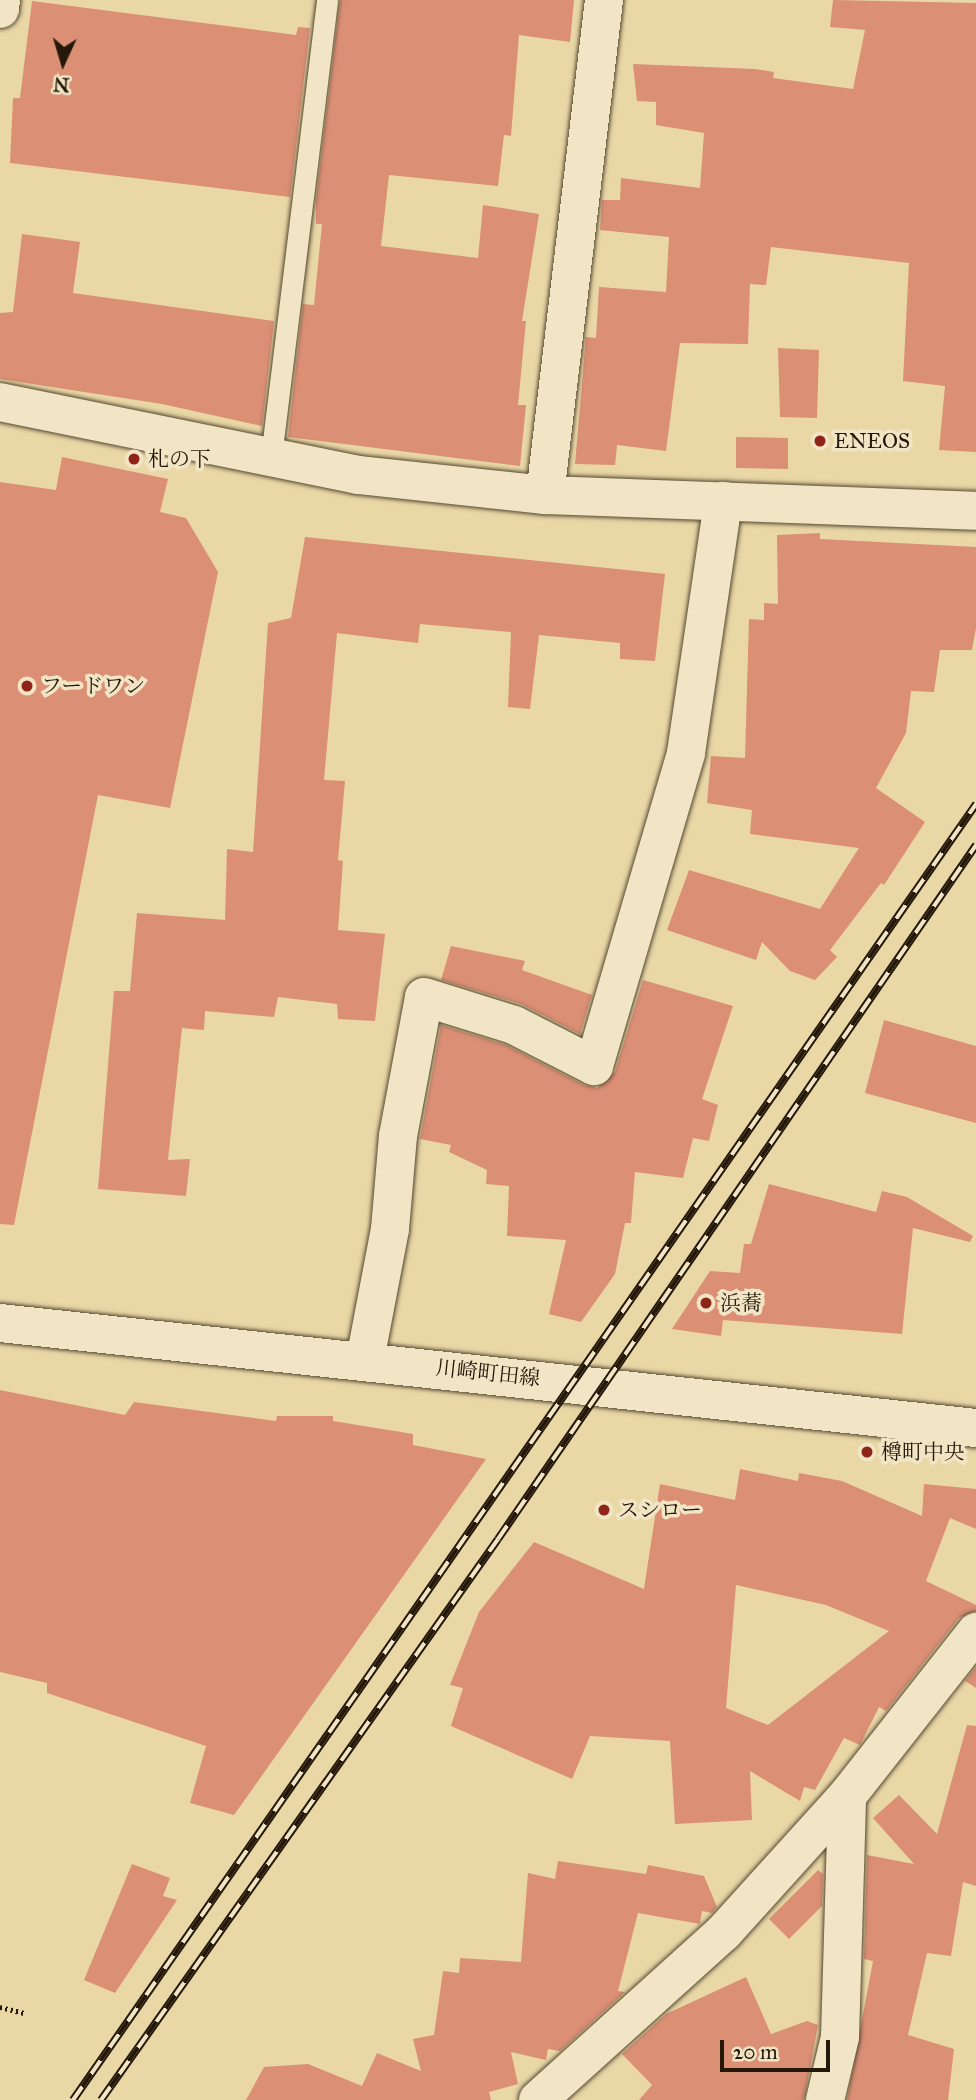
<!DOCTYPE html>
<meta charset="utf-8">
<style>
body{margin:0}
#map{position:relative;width:976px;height:2100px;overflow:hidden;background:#e9d7a6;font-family:"IM FELL Great Primer","Noto Serif JP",serif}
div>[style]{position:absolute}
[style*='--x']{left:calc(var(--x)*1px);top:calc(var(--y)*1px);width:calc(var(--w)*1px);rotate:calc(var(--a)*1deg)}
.building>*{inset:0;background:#db8f75}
.path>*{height:4.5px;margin-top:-2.25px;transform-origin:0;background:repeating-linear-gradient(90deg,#24180a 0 2px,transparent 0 5.5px)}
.roads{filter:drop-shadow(0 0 2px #554831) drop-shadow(0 0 2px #554831)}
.service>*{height:21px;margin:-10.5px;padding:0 10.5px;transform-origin:10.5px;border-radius:10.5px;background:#f1e5c5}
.minor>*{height:38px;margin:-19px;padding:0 19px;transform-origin:19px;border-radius:19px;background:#f1e5c5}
.tertiary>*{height:38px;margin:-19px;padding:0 19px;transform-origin:19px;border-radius:19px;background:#f1e5c5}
.secondary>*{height:38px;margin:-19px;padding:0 19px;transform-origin:19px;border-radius:19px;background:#f1e5c5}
.rail>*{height:8px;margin-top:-4px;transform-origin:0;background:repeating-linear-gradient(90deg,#f1e5c5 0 16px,#24180a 0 32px);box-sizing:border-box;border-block:2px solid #24180a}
.dots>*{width:19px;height:19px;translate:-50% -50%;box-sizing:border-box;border:4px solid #f1e5c5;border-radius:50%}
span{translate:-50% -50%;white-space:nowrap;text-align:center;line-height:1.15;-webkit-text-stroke:7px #f1e5c5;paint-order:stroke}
.poi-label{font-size:21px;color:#24180a}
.left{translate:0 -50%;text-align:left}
.street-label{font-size:21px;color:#24180a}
.north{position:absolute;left:28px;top:28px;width:70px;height:70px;-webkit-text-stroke:5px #f1e5c5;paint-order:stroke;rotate:184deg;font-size:19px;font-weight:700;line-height:28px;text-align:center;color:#24180a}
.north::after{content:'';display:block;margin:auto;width:24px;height:32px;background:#24180a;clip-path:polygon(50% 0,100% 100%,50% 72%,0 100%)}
.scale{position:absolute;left:720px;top:2040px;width:110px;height:32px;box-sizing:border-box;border:4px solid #24180a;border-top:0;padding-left:9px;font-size:21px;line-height:24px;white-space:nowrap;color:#24180a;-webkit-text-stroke:5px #f1e5c5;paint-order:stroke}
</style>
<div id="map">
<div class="building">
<i style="clip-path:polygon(340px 0,574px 0,570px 42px,519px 35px,511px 136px,504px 135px,498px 186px,389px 175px,381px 246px,478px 258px,483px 205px,539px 214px,522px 321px,526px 321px,518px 405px,526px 405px,520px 466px,288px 437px,303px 304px,314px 305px,322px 224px,316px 224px,316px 200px)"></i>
<i style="clip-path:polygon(833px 0,976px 3px,976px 452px,939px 450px,945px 386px,903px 381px,909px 263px,771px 247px,766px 285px,750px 284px,748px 344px,680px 343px,666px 451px,617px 445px,615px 465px,575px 464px,586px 337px,596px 338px,599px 287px,666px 292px,669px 237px,600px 230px,602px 200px,620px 200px,621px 178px,700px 188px,704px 133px,656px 125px,656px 102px,637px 101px,633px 64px,755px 69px,774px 72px,773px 78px,853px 89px,865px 30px,830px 27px)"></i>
<i style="clip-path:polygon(32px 1px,296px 35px,298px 27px,310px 28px,290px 197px,10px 163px,13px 98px,20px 98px)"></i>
<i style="clip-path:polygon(22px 234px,80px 242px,73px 293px,274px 321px,262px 426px,162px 404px,0 379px,0 313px,13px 312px)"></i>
<i style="clip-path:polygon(778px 348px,819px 350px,817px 418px,780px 417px)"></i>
<i style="clip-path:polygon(736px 437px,788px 438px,788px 469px,736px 468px)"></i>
<i style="clip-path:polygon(62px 457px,168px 479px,160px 512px,186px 518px,218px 572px,170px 808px,98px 795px,14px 1225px,0 1224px,0 482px,56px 490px)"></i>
<i style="clip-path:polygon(820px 533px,820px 539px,976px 547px,976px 628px,972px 650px,940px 650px,934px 692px,911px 691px,906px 733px,876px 788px,925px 822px,884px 885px,881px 883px,830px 950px,837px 957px,815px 980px,790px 971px,762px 942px,756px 960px,667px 930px,689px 870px,820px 909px,859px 848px,750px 834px,752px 810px,707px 803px,711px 756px,745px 758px,749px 619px,764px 620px,764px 603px,778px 604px,777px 535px)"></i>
<i style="clip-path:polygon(305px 537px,665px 574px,655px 661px,620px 659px,620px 643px,539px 635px,530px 709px,508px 707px,511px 632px,420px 624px,418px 643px,337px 633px,324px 780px,345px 781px,338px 860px,343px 861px,338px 930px,385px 934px,375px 1021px,338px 1019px,337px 1004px,278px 997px,274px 1017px,205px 1011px,204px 1030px,182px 1028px,168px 1160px,190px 1159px,186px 1196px,98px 1189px,114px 991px,130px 991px,137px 913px,225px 920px,227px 849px,253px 852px,268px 623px,291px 618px)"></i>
<i style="clip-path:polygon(451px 946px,525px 961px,522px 970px,592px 995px,580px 1034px,521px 1004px,441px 980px)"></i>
<i style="clip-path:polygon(643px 980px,733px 1006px,702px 1099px,718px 1105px,709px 1141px,693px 1138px,683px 1178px,635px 1172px,631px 1223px,625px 1223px,615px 1274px,581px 1322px,549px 1314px,566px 1240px,507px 1236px,509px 1186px,486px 1184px,487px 1170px,449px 1152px,451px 1145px,420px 1139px,441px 1025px,506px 1045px,584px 1085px,597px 1088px,615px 1072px)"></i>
<i style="clip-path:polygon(884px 1020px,976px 1046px,976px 1123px,865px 1093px)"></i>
<i style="clip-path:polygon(769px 1184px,876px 1212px,882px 1191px,907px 1197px,973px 1236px,970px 1242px,913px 1228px,902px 1334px,723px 1320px,721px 1336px,672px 1329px,710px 1271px,740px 1273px,744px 1244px,751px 1244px)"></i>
<i style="clip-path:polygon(0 1390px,125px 1415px,134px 1402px,276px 1421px,277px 1416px,333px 1416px,333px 1421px,413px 1434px,413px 1445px,486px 1459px,234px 1815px,190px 1803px,206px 1746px,47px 1693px,47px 1683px,0 1672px)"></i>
<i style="clip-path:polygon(evenodd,740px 1469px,798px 1481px,799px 1473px,842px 1481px,922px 1516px,924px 1484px,976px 1489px,976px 1529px,950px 1518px,926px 1581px,976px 1605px,976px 1611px,959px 1618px,886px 1711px,879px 1707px,860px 1745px,844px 1738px,815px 1790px,804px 1787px,800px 1801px,750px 1771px,752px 1820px,675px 1824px,670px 1741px,590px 1736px,572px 1779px,451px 1726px,463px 1688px,450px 1685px,479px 1612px,534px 1542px,644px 1589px,660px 1484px,735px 1500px,740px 1469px,736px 1585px,826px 1605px,889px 1631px,768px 1725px,726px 1708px,736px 1585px)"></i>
<i style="clip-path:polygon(976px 1667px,976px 1688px,965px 1681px)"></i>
<i style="clip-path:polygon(967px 1725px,976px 1726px,976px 1886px,963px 1882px,951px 1956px,927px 1953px,908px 2035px,954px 2049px,948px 2100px,847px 2100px,873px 1961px,864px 1959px,867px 1855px,914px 1864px,873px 1818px,899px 1795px,937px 1834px)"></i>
<i style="clip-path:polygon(558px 1861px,646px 1874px,648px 1865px,704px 1876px,717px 1907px,712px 1913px,702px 1911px,700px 1924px,638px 1913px,618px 1991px,625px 1992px,560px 2051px,548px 2049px,546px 2060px,511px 2052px,518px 2084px,489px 2092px,491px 2100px,246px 2100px,264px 2067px,308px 2064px,362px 2086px,377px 2053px,421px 2071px,413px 2039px,434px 2035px,443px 1971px,459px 1973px,460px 1958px,521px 1962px,528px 1873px,555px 1879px)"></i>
<i style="clip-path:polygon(132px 1864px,170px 1878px,163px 1896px,177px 1900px,115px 1993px,84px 1980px)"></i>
<i style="clip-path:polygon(818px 1870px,823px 1874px,822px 1906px,789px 1939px,769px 1919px)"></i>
<i style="clip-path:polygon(746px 1977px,771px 2034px,807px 2021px,818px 2025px,804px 2100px,639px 2100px,652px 2085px,622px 2054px,666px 2014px)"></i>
</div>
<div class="path">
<i style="--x:0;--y:2007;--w:25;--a:14"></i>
</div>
<div class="roads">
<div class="service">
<i style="--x:271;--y:457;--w:460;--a:-83"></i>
</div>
<div class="minor">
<i style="--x:0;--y:9;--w:9;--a:-84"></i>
<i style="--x:545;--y:495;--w:499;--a:-83.2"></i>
<i style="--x:365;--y:1360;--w:133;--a:-79.2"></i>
<i style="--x:390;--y:1229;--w:93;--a:-85.1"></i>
<i style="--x:398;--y:1136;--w:141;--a:-79.4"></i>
<i style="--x:424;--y:997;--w:94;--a:17.3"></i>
<i style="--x:514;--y:1025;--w:90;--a:27.1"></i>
<i style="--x:594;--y:1066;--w:326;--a:-73.6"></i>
<i style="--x:686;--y:753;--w:255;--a:-81.6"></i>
<i style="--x:538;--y:2100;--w:251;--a:-42.1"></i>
<i style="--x:724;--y:1932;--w:183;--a:-47.9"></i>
<i style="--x:847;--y:1796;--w:209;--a:-51.8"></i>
<i style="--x:825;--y:2100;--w:65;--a:-76.6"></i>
<i style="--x:840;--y:2037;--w:241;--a:-88.3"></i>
</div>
<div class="tertiary">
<i style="--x:0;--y:402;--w:365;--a:11.5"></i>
<i style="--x:358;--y:475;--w:188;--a:6.1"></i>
<i style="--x:545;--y:495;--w:431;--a:2.1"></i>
</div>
<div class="secondary">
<i style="--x:0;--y:1323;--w:982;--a:6.14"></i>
</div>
</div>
<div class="rail">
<i style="--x:73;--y:2100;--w:1580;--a:-55.13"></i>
<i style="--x:101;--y:2100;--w:687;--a:-54.71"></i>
<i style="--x:498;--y:1539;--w:843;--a:-55.44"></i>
</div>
<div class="dots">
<i style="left:820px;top:441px;background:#8f2418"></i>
<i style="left:134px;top:459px;background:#8f2418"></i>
<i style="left:27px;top:686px;background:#8f2418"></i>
<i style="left:706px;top:1303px;background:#8f2418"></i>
<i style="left:867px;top:1452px;background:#8f2418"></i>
<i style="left:604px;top:1510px;background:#8f2418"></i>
</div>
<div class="poi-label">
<span class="left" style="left:834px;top:441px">ENEOS</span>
<span class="left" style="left:148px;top:459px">札の下</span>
<span class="left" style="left:41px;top:686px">フードワン</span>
<span class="left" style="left:720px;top:1303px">浜蕎</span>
<span class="left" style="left:881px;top:1452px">樽町中央</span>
<span class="left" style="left:618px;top:1510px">スシロー</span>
</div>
<div class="street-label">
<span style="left:488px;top:1373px;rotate:6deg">川崎町田線</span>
</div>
<div class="north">N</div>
<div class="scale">20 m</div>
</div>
